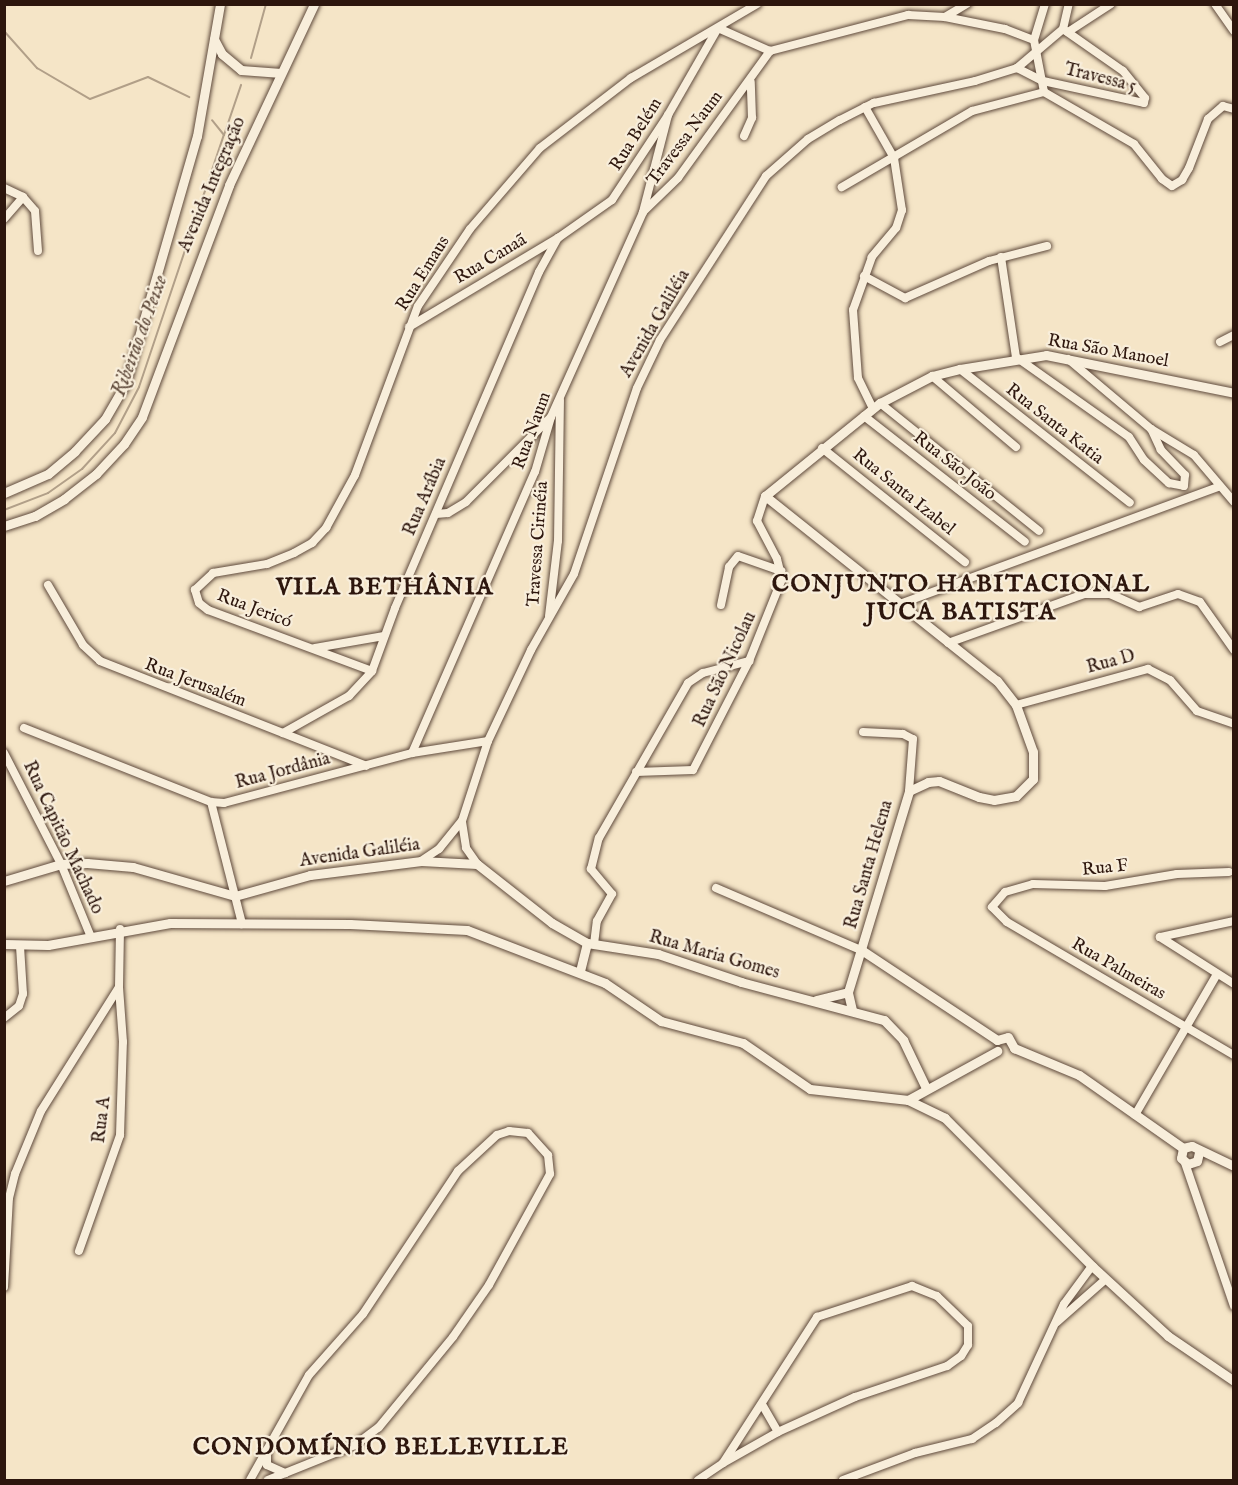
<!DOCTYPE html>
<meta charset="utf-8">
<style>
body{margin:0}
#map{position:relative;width:1238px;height:1485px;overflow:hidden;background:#f5e5c7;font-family:"IM FELL English",serif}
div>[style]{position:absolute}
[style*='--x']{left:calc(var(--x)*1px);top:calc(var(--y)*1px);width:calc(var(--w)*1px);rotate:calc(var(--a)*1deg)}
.stream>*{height:2px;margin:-1px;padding:0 1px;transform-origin:1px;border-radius:1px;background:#b19f88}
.roads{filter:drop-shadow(0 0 2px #5f4a3c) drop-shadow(0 0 2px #5f4a3c)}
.minor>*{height:8px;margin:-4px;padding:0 4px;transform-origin:4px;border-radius:4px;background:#f8eedb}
.tertiary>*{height:9px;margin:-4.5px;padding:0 4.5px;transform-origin:4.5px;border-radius:4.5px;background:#f8eedb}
span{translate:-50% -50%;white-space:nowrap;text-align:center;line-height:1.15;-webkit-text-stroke:4.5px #f8eedb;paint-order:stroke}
.street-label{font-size:18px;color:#2d160d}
.water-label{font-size:20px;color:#624d3e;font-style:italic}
.district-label{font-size:24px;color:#2d160d;font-weight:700;letter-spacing:1.5px}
.frame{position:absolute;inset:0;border:6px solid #2d160d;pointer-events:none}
</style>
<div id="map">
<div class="stream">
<i style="--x:4;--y:31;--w:50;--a:48.3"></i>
<i style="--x:37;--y:68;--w:61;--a:30.3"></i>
<i style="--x:90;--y:99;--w:62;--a:-20.8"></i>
<i style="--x:148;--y:77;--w:46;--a:26"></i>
<i style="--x:251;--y:58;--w:56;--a:-74.5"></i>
<i style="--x:224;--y:135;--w:53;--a:-71.2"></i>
<i style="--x:4;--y:510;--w:47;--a:-21.1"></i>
<i style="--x:48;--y:493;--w:42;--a:-35.2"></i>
<i style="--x:82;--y:469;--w:49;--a:-47.5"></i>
<i style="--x:115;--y:433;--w:52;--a:-62.4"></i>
<i style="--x:139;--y:387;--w:266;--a:-71.4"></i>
<i style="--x:224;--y:135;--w:19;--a:-129"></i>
</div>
<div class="roads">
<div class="minor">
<i style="--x:1215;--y:4;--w:33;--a:55"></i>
<i style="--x:945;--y:17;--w:26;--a:-31"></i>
<i style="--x:718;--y:28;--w:57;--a:23.9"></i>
<i style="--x:770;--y:51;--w:143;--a:-14.6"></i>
<i style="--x:908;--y:15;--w:37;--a:3"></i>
<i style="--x:945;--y:17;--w:61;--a:11.3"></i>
<i style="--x:1005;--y:29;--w:31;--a:21"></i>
<i style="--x:1034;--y:40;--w:53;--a:79.1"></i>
<i style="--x:1044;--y:92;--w:74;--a:165.2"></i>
<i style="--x:972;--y:111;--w:151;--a:149.7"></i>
<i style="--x:1063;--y:29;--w:26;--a:-77"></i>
<i style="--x:1068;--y:32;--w:51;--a:-33.1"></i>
<i style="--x:1034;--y:40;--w:38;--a:-73"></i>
<i style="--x:1017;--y:68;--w:29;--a:27"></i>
<i style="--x:1043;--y:81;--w:103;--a:12.3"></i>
<i style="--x:1144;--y:103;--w:5;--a:-79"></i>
<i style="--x:1145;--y:98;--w:35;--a:-129"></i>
<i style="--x:1123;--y:71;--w:73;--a:-145"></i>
<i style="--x:1044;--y:92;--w:104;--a:30"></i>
<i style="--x:1134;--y:144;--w:45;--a:51.3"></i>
<i style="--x:1162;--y:179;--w:12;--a:35"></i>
<i style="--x:1172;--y:186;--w:12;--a:-31"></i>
<i style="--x:1182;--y:180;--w:14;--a:-60"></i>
<i style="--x:1189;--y:168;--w:53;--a:-68.8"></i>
<i style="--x:1208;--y:119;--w:20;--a:-41"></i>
<i style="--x:1223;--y:106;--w:11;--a:15"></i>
<i style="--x:865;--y:107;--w:59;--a:60.4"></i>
<i style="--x:894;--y:158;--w:53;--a:81.3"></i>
<i style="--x:902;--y:210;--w:19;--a:108"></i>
<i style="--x:896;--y:228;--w:38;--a:130"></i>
<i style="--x:872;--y:257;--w:56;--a:109.7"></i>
<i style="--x:853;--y:310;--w:68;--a:85.8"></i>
<i style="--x:858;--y:378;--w:34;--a:64"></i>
<i style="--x:744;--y:136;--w:20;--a:-66"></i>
<i style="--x:752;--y:118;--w:36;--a:-92"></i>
<i style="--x:4;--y:188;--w:21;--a:25"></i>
<i style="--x:23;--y:197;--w:18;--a:49"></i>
<i style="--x:35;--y:211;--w:40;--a:85.7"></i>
<i style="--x:643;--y:212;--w:49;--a:-44.2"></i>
<i style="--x:678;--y:178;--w:157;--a:-54.1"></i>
<i style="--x:4;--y:219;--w:29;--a:-49"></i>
<i style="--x:1001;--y:257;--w:101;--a:81.5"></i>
<i style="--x:1016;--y:357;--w:138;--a:35.3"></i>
<i style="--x:1129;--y:437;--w:27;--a:57"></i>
<i style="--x:1144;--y:460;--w:34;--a:43"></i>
<i style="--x:1169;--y:483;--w:15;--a:11"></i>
<i style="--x:1184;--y:486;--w:11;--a:-85"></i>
<i style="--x:1185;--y:475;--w:35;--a:-134"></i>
<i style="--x:1161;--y:450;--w:23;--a:-115"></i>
<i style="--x:864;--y:276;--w:47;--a:28.2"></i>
<i style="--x:905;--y:298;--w:92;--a:-23.8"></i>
<i style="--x:989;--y:261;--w:60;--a:-14.5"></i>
<i style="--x:409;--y:327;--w:174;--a:-30.9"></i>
<i style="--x:558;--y:238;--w:66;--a:-35.1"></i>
<i style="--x:612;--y:200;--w:102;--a:-56.6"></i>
<i style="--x:668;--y:115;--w:100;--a:-60.1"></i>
<i style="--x:1220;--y:342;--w:16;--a:-27"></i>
<i style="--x:1068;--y:359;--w:109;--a:40.1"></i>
<i style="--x:1151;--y:429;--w:50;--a:31.2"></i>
<i style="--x:1194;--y:455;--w:62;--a:49.6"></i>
<i style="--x:960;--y:369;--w:216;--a:38.2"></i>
<i style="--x:932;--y:376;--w:110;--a:40.2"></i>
<i style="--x:880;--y:403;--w:204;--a:38.8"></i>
<i style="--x:864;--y:416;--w:204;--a:38"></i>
<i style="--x:822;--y:448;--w:183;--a:38.6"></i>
<i style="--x:436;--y:514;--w:12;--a:-5"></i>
<i style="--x:448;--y:513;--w:21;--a:-31"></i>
<i style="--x:466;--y:502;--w:120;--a:-45"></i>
<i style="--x:48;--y:585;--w:69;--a:59.7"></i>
<i style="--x:83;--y:645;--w:23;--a:43"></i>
<i style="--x:100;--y:661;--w:286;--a:21.5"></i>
<i style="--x:721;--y:605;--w:39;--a:-78"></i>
<i style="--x:729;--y:567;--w:14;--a:-51"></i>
<i style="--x:738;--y:556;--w:46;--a:19.2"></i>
<i style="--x:897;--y:605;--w:342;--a:-20.2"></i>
<i style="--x:549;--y:616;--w:76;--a:-83.2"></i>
<i style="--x:558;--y:541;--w:141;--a:-89.2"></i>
<i style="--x:948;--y:643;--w:145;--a:-19.8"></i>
<i style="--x:1084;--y:594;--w:26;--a:0"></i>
<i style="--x:1110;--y:594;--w:32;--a:24"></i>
<i style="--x:1139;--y:607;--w:41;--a:-18.4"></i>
<i style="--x:1178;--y:594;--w:23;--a:20"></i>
<i style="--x:1200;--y:602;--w:59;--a:54.7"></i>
<i style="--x:315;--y:648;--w:70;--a:-9.9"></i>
<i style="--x:372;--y:671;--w:175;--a:-159.6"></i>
<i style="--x:208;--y:610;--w:11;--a:-142"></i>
<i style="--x:199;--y:603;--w:14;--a:-107"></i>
<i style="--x:195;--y:590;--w:25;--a:-43"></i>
<i style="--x:213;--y:573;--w:55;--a:-9.5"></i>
<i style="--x:267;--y:564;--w:29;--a:-22"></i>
<i style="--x:294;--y:553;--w:21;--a:-29"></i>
<i style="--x:312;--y:543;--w:21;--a:-47"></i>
<i style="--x:326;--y:528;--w:60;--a:-61.3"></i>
<i style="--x:355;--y:475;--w:180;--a:-69.6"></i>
<i style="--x:418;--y:306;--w:93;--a:-56"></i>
<i style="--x:470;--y:229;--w:107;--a:-49.2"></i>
<i style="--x:540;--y:148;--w:115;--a:-37.6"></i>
<i style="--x:631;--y:78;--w:146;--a:-30.4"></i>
<i style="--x:1016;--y:705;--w:137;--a:-15.3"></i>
<i style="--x:1148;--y:669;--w:25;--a:27"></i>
<i style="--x:1170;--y:680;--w:41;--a:48.9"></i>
<i style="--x:1197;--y:711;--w:39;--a:19"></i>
<i style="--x:24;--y:728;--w:201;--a:21.6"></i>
<i style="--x:211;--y:802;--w:13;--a:4"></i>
<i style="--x:224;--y:803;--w:195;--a:-14.9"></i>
<i style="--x:412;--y:753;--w:77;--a:-9"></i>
<i style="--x:863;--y:732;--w:40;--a:2.9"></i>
<i style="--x:903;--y:734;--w:11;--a:27"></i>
<i style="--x:913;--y:739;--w:52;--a:94.4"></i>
<i style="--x:283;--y:733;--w:76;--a:-29.3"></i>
<i style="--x:349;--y:696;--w:34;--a:-47"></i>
<i style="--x:372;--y:671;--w:67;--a:-69.9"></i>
<i style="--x:395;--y:608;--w:366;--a:-66.8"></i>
<i style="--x:539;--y:272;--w:39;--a:-61"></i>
<i style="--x:4;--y:753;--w:125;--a:62.8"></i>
<i style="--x:61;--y:864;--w:79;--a:67.7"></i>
<i style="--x:412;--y:753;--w:307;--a:-66.4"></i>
<i style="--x:535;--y:472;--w:57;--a:-73.8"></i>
<i style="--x:551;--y:417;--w:225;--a:-65.8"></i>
<i style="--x:643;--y:212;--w:100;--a:-75.5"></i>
<i style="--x:636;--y:772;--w:57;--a:-2"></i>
<i style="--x:693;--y:770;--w:123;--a:-62.8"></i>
<i style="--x:749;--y:661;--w:88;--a:-68.1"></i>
<i style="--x:782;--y:579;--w:21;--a:-104"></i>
<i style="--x:777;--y:559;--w:43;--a:-117.8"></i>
<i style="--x:757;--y:521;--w:26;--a:-72"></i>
<i style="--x:211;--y:802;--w:126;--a:75.7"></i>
<i style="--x:462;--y:822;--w:26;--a:81"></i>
<i style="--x:466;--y:848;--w:19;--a:55"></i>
<i style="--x:421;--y:861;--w:22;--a:-34"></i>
<i style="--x:439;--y:849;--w:36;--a:-51"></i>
<i style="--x:462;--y:821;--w:84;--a:-72"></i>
<i style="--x:488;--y:741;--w:101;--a:-64.7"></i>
<i style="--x:531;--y:650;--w:87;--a:-60.5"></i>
<i style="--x:574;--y:574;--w:196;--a:-71.3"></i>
<i style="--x:637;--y:388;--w:53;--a:-64.4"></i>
<i style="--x:660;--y:340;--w:195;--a:-57.1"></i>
<i style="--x:766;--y:176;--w:56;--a:-41.4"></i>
<i style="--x:808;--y:139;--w:37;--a:-31"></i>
<i style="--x:840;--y:120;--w:38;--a:-27"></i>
<i style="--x:874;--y:103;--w:103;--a:-12.3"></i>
<i style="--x:975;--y:81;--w:44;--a:-17.2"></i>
<i style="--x:1017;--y:68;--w:60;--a:-40.3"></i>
<i style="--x:1229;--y:872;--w:52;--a:177.8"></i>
<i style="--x:1177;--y:874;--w:73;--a:170.5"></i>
<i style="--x:1105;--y:886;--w:72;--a:-178.4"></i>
<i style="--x:1033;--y:884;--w:29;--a:164"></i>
<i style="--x:1005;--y:892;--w:20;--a:131"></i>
<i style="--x:992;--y:907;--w:21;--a:45"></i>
<i style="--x:1007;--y:922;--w:263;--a:30.4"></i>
<i style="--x:716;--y:888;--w:160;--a:23.2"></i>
<i style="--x:1234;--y:921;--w:76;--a:167.8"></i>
<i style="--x:1160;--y:937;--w:88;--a:32.4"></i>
<i style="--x:594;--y:944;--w:23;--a:-83"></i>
<i style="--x:597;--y:921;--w:31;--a:-61"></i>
<i style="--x:612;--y:894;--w:33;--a:-130"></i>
<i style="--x:591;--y:869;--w:32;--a:-76"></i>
<i style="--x:599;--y:838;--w:179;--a:-60.1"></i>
<i style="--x:688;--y:683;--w:18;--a:-34"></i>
<i style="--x:703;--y:673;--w:48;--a:-14.6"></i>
<i style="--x:4;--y:1018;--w:19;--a:-39"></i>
<i style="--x:19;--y:1006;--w:13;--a:-72"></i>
<i style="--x:23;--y:994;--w:48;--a:-93.6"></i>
<i style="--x:1135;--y:1115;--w:163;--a:-59.8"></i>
<i style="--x:1185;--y:1163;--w:151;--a:71.1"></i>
<i style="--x:79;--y:1251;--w:123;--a:-70.5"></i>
<i style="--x:120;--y:1135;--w:93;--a:-88.2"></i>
<i style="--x:123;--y:1042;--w:55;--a:-94.2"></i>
<i style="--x:912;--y:1286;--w:27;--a:22"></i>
<i style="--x:937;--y:1296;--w:43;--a:44.1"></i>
<i style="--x:968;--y:1326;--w:19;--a:90"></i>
<i style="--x:968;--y:1345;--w:13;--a:122"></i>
<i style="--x:961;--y:1356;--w:17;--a:144"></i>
<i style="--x:947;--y:1366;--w:97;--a:161.4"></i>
<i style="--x:855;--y:1397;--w:85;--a:155.6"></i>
<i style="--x:778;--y:1432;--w:63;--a:150.6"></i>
<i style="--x:723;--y:1463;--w:174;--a:-57.2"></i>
<i style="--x:817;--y:1317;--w:100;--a:-18.1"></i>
<i style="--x:4;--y:1287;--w:89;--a:-86.8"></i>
<i style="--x:9;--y:1198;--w:25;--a:-76"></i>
<i style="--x:15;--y:1174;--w:68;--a:-67.6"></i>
<i style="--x:41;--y:1111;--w:146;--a:-57.8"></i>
<i style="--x:119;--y:987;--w:58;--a:-89"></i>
<i style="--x:1057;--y:1322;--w:65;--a:-41.3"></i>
<i style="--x:763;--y:1406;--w:30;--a:60"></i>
<i style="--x:267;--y:1450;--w:15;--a:90"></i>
<i style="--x:267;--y:1465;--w:20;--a:24"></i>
<i style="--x:250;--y:1480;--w:120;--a:-60.7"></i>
<i style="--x:309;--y:1375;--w:81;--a:-48.5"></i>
<i style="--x:363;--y:1314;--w:172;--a:-56.4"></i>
<i style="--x:458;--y:1171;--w:53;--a:-42.7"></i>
<i style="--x:497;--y:1135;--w:13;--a:-18"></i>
<i style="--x:509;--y:1131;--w:19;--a:6"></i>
<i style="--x:528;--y:1133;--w:30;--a:48"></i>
<i style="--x:548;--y:1155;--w:19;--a:84"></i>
<i style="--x:550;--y:1174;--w:127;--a:118.8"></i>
<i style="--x:489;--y:1285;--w:63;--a:124.7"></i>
<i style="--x:453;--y:1337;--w:117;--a:129.4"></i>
<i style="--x:379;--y:1427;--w:30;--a:143"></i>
<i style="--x:355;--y:1445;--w:94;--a:158.1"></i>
<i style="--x:698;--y:1480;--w:30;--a:-34"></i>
<i style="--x:843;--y:1480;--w:77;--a:-20.6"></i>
<i style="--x:915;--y:1453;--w:59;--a:-13.8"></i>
<i style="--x:972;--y:1439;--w:29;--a:-34"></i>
<i style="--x:996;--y:1423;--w:30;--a:-42"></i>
<i style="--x:1018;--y:1403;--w:109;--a:-65.1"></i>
<i style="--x:1064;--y:1304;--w:47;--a:-53.6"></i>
</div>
<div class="tertiary">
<i style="--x:214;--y:39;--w:17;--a:62"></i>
<i style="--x:222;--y:54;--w:25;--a:40"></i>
<i style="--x:241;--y:70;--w:40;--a:4.3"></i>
<i style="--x:4;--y:493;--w:48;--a:-23.4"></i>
<i style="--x:48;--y:474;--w:35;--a:-40"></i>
<i style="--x:75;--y:451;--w:44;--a:-46.8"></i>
<i style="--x:105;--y:419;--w:39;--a:-60"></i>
<i style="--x:125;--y:385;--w:259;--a:-73.9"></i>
<i style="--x:197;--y:136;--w:134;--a:-80.1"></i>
<i style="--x:4;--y:526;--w:33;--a:-18"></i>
<i style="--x:35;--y:516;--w:34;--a:-30"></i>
<i style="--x:64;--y:499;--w:41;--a:-38"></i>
<i style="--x:96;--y:474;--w:41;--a:-47"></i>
<i style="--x:124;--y:444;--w:32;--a:-56"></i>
<i style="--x:142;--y:417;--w:248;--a:-69.4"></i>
<i style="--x:229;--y:185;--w:200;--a:-64.8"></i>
<i style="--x:4;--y:881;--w:59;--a:-16.6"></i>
<i style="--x:61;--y:864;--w:26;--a:-2"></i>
<i style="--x:87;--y:863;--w:46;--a:5"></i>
<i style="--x:133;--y:867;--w:106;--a:15.9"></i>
<i style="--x:235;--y:896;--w:78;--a:-15.6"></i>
<i style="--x:310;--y:875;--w:112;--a:-7.2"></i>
<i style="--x:421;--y:861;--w:56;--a:3.1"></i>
<i style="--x:477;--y:864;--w:95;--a:38.2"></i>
<i style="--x:552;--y:923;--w:40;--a:29.7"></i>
<i style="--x:587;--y:943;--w:72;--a:8.8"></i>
<i style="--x:658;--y:954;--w:88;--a:18.6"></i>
<i style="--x:741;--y:982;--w:148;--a:14.9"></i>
<i style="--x:884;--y:1020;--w:28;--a:46"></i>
<i style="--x:903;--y:1040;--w:53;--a:64.4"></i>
<i style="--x:4;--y:944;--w:44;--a:1.3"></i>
<i style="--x:48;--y:945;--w:124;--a:-10.2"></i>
<i style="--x:170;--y:923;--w:180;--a:0.3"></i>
<i style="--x:350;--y:924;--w:117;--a:2.9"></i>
<i style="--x:467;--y:930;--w:148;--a:21"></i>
<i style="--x:605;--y:983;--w:68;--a:34.2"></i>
<i style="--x:661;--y:1021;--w:85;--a:15"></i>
<i style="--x:743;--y:1043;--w:81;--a:34.5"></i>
<i style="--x:810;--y:1089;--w:99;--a:6.4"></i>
<i style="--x:908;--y:1100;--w:102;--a:-28.8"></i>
<i style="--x:863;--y:951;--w:161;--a:33.6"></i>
<i style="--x:580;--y:971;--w:29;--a:-76"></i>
<i style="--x:816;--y:1000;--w:33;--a:-14"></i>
<i style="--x:852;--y:1010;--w:18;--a:-103"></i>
<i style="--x:848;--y:992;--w:210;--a:-73.1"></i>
<i style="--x:909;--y:791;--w:21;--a:-25"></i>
<i style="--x:928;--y:782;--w:11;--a:-5"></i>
<i style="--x:939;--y:781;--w:43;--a:21.8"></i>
<i style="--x:979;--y:797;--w:15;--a:11"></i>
<i style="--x:994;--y:800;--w:22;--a:-10"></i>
<i style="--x:1016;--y:796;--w:24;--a:-45"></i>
<i style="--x:1033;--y:779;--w:27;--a:-90"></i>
<i style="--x:1033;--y:752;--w:50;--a:-109.9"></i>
<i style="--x:1016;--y:705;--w:31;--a:-128"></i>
<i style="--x:997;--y:681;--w:297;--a:-141.4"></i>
<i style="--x:765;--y:496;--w:148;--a:-39"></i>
<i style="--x:880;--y:403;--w:59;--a:-27.4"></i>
<i style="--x:932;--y:376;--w:29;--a:-14"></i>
<i style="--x:960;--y:369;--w:87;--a:-9.2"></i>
<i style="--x:1046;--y:355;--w:192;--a:11.4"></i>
<i style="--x:997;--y:1040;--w:11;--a:-15"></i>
<i style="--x:1008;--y:1037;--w:13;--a:61"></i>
<i style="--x:1014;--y:1048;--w:70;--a:22.6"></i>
<i style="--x:1079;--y:1075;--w:127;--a:35.1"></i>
<i style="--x:908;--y:1100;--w:41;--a:25.9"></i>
<i style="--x:945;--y:1118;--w:209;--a:45.2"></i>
<i style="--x:1092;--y:1266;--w:103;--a:42.6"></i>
<i style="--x:1168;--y:1336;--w:80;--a:34.3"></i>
<i style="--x:1183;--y:1148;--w:9;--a:-13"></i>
<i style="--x:1192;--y:1146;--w:47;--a:25.5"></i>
<i style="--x:1183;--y:1148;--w:10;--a:101"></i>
<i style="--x:1181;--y:1158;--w:9;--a:41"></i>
<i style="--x:1188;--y:1164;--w:9;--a:-18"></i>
<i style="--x:1197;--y:1161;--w:9;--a:-77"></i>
</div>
</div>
<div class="street-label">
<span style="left:1100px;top:79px;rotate:14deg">Travessa 5</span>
<span style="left:637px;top:135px;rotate:-58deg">Rua Belém</span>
<span style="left:686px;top:139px;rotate:-53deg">Travessa Naum</span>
<span style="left:213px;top:185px;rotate:-67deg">Avenida Integração</span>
<span style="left:491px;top:260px;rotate:-31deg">Rua Canaã</span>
<span style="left:424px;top:274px;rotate:-58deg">Rua Emaus</span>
<span style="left:656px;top:324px;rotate:-60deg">Avenida Galiléia</span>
<span style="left:1108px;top:352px;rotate:10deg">Rua São Manoel</span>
<span style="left:1054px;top:425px;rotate:38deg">Rua Santa Katia</span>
<span style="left:533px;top:431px;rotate:-70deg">Rua Naum</span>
<span style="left:954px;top:467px;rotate:38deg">Rua São João</span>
<span style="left:903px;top:493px;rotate:39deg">Rua Santa Izabel</span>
<span style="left:426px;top:497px;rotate:-67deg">Rua Arábia</span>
<span style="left:539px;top:544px;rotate:-86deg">Travessa Cirinéia</span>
<span style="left:254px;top:610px;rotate:21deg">Rua Jericó</span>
<span style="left:1111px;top:663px;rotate:-15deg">Rua D</span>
<span style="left:726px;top:670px;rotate:-65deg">Rua São Nicolau</span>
<span style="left:195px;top:684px;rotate:21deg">Rua Jerusalém</span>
<span style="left:283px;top:772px;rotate:-15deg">Rua Jordânia</span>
<span style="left:62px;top:838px;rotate:65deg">Rua Capitão Machado</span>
<span style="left:360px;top:854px;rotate:-8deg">Avenida Galiléia</span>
<span style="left:870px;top:865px;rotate:-74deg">Rua Santa Helena</span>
<span style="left:1105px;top:869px;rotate:-6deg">Rua F</span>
<span style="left:714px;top:956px;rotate:16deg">Rua Maria Gomes</span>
<span style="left:1118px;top:970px;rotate:30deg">Rua Palmeiras</span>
<span style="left:103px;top:1120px;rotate:-83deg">Rua A</span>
</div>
<div class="water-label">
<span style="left:140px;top:336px;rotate:-70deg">Ribeirão do Peixe</span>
</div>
<div class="district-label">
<span style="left:961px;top:599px">CONJUNTO HABITACIONAL<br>JUCA BATISTA</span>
<span style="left:385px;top:588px">VILA BETHÂNIA</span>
<span style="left:381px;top:1448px">CONDOMÍNIO BELLEVILLE</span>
</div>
<div class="frame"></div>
</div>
